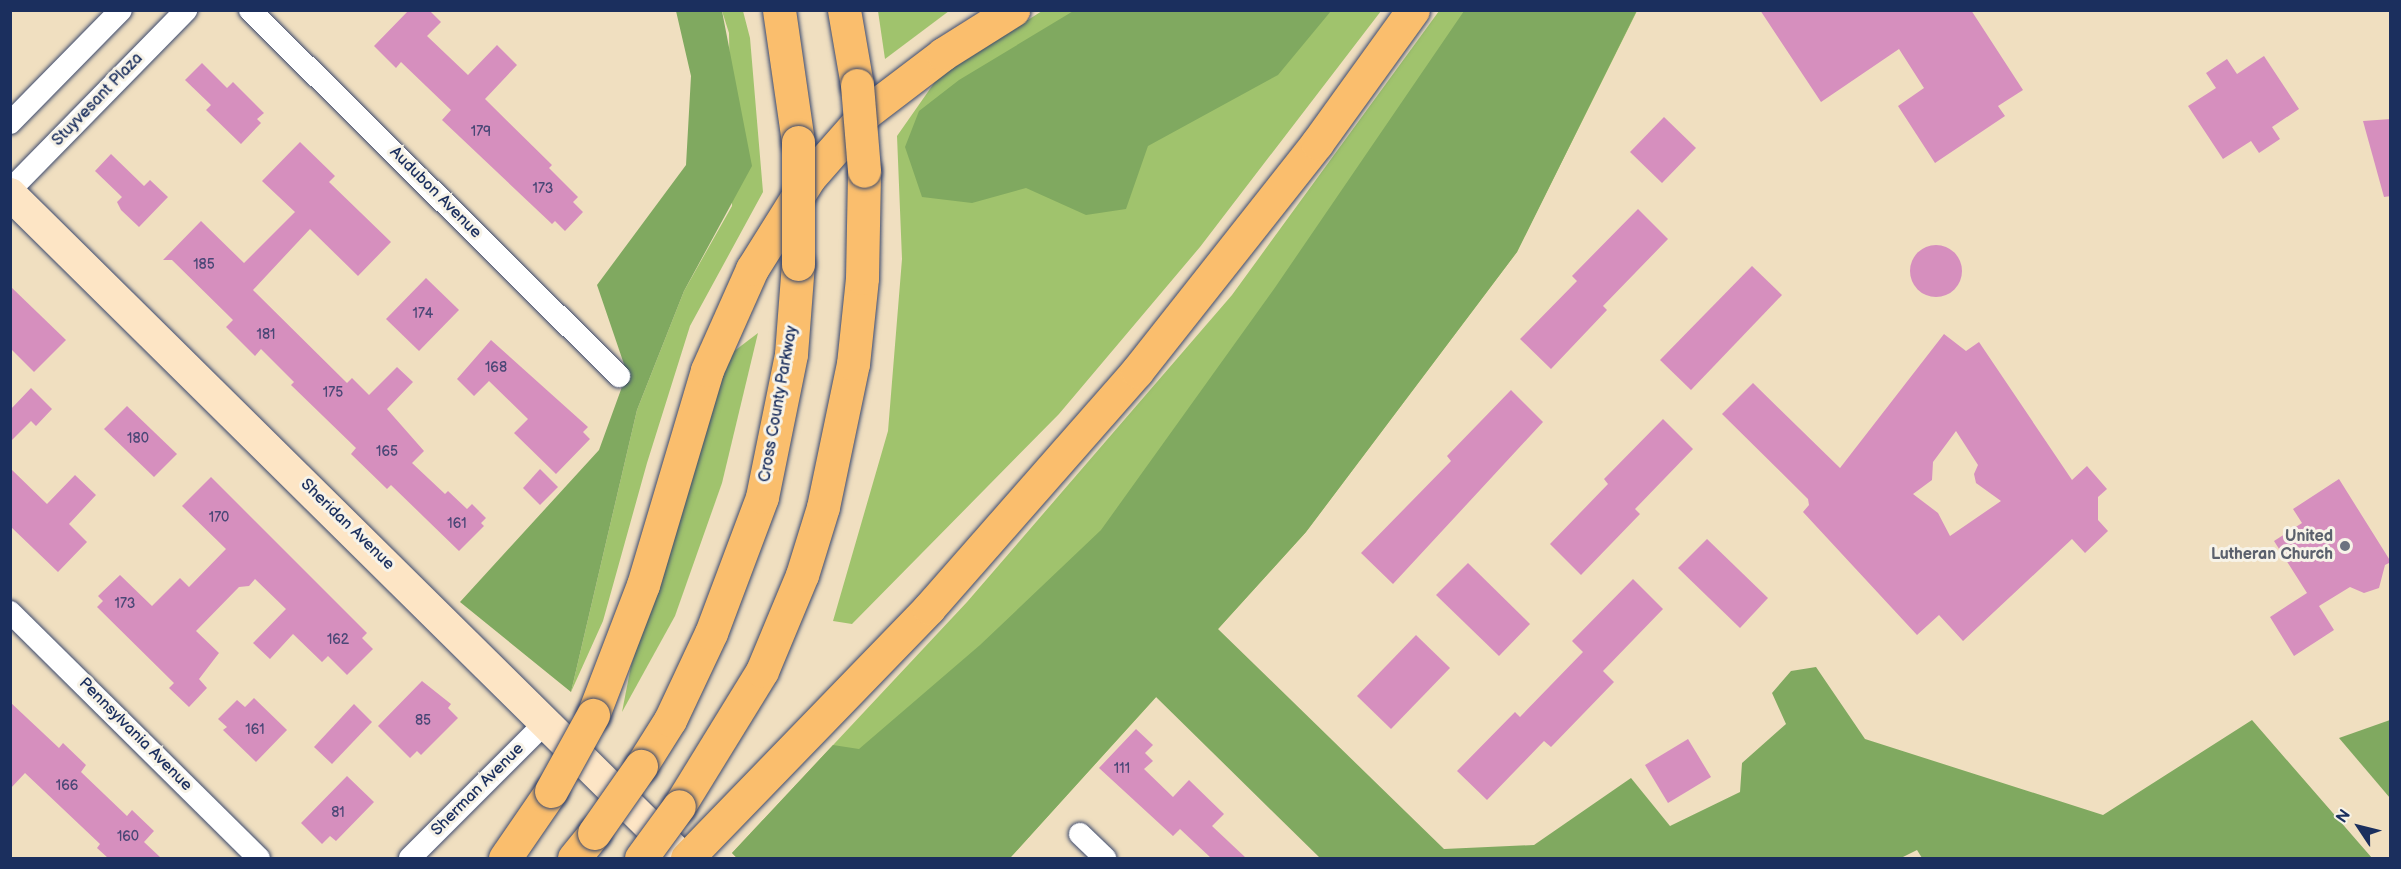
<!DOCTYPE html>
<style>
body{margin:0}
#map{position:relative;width:2401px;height:869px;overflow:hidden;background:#f0dfc0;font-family:"Balsamiq Sans",sans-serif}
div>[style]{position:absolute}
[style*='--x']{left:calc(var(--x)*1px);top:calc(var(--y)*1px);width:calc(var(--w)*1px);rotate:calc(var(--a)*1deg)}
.green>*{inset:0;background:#a0c36d}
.forest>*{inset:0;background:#80a960}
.building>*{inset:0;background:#d68fbe}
.round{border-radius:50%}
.roads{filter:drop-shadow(0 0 2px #3b496d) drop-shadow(0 0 2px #3b496d)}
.street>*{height:22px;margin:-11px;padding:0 11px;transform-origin:11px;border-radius:11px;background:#fff}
.secondary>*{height:32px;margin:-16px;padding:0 16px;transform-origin:16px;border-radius:16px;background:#fde5c5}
.highway>*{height:33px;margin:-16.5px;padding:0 16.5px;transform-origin:16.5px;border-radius:16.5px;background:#fabe6d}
.bridges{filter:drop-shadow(0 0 2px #3b496d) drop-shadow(0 0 2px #3b496d)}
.highway-bridge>*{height:33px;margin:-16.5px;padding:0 16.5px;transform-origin:16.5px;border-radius:16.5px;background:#fabe6d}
.dots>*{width:16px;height:16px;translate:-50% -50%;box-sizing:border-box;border:3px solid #f7f3e8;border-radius:50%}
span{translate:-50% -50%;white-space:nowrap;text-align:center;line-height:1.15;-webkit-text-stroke:6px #f7f3e8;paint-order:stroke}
.number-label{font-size:14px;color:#4a4776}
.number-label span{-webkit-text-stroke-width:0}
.street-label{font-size:16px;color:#1b2f5e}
.worship-label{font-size:16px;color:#5b616d;font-weight:700}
.right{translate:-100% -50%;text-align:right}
.frame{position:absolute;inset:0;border:12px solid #1b2f5e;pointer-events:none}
.north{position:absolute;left:2329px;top:797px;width:60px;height:60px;-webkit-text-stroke:4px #f7f3e8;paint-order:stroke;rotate:305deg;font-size:16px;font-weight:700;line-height:24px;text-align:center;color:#1b2f5e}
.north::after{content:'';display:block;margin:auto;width:21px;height:27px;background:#1b2f5e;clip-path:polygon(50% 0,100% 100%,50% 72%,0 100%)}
</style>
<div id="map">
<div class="green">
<i style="clip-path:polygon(722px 11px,743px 11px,750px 38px,763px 192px,690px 326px,647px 463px,603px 621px,571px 692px,637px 410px,684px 291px,732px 206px,729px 33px)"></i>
<i style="clip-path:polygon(878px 11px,878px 10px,949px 11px,885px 59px)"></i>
<i style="clip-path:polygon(1042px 11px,1381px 11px,1200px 247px,1059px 414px,852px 624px,833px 621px,888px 431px,902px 259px,897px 136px,939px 76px)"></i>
<i style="clip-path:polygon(1439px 11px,1637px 11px,1517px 252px,1306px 532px,1010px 858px,737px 858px,732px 853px,967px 602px,1232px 295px)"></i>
<i style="clip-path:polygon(758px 333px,722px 483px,675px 616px,622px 712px,631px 666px,729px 355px)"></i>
</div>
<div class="forest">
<i style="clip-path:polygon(1075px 10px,1331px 10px,1331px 11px,1278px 75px,1148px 146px,1126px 209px,1086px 215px,1026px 188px,972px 203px,922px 197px,905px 147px,919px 111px,959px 80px)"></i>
<i style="clip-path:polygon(1637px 10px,1517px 252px,1306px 532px,1218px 629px,1444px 849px,1534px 845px,1631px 778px,1670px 826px,1740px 792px,1742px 763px,1786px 724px,1772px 693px,1791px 671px,1816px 667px,1865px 739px,2103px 815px,2252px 720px,2372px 858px,1922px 858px,1917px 850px,1901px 858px,1320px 858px,1156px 697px,1010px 858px,737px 858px,732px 853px,833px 745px,859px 749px,980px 645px,1101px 530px,1274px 289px,1464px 11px)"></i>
<i style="clip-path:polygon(676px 11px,722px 11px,752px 166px,684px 291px,637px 410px,571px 692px,460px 602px,599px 450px,627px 373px,597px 285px,686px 165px,691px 76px)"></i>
<i style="clip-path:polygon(2390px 720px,2390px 798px,2339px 738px)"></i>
</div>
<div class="building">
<i style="clip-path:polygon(409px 10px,429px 10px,441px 22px,427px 36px,468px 75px,497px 45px,517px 65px,485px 99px,552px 165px,549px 168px,578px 197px,573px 202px,583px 212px,565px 231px,555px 221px,552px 224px,442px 120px,451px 110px,401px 62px,396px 68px,374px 46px)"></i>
<i style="clip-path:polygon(1760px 10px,1971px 10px,2023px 90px,1998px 106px,2005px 116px,1935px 163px,1898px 106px,1924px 88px,1899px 49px,1821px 102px)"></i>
<i style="clip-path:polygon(2264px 56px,2299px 109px,2272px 127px,2280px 139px,2259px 153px,2251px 141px,2223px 159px,2188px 106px,2216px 88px,2206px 73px,2227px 59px,2237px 74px)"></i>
<i style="clip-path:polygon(202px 63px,227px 88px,233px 82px,264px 113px,257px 119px,261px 123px,241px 144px,206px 110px,211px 105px,185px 80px)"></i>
<i style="clip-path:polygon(1664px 117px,1696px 148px,1662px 183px,1630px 152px)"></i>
<i style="clip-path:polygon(2391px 119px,2391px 196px,2384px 197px,2363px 121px)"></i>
<i style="clip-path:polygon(300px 142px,335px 176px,329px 182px,391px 242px,358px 276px,310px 229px,253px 290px,347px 383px,352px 378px,369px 395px,397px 367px,413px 382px,387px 409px,424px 451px,412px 463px,445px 494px,448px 491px,467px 509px,472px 504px,486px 518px,481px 523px,484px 526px,459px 551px,391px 485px,387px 489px,351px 454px,356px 448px,291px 385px,294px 382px,261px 349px,255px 356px,226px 327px,233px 320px,172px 260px,163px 260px,201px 221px,244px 263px,295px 212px,262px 181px)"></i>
<i style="clip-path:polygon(111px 154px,144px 186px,150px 180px,168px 197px,139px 227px,121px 210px,117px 202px,122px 197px,95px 171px)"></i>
<i style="clip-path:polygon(1638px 209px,1668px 239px,1603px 306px,1607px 310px,1551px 369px,1520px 339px,1577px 281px,1572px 276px)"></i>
<i class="round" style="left:1910px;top:245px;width:52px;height:52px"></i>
<i style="clip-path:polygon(1752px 266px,1782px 295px,1691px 390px,1660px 360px)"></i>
<i style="clip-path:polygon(426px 278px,459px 310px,419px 351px,386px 319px)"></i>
<i style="clip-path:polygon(10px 286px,66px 340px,34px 372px,10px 348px)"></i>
<i style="clip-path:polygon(evenodd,1944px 334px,1966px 351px,1979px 342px,2072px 480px,2087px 466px,2107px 489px,2098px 497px,2098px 520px,2108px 531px,2085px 553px,2072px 539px,1963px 641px,1939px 615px,1917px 635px,1803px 512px,1809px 505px,1808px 499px,1722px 414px,1753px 383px,1840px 468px,1944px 334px,1956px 431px,1978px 465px,1974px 474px,1976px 483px,2001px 501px,1950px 536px,1938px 513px,1913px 494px,1932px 480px,1933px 462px,1956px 431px)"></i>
<i style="clip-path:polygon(491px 340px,588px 427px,583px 432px,590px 439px,556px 474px,514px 433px,528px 419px,489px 381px,474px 396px,457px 379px)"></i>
<i style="clip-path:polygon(31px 388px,52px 409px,36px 426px,31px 421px,10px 442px,10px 410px)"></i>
<i style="clip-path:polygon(1511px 390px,1543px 422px,1393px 584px,1361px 553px,1451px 461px,1447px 456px)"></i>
<i style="clip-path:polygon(127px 406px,177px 454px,154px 477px,104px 429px)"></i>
<i style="clip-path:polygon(1663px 419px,1693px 449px,1635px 509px,1640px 514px,1581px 575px,1550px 544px,1608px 484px,1604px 479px)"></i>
<i style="clip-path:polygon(10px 468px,47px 504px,75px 475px,96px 495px,69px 524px,87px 542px,58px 572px,10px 526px)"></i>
<i style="clip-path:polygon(540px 469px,558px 487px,540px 505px,523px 488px)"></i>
<i style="clip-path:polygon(211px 477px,367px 633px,362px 638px,373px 649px,347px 675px,328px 656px,322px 662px,293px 634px,270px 659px,253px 643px,286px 609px,255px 579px,249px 586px,239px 587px,196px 631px,219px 653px,199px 679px,207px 688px,189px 707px,169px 688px,174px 683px,97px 607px,103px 601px,98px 596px,120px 575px,152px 606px,180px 578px,189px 587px,226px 549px,182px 506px)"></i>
<i style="clip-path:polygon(2339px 479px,2391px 562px,2385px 565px,2379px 588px,2364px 593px,2350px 587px,2319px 606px,2334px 630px,2294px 656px,2270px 617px,2307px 593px,2274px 541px,2302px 523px,2293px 509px)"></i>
<i style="clip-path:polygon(1707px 539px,1768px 598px,1740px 628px,1678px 568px)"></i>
<i style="clip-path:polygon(1468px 563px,1530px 624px,1499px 656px,1436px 595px)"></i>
<i style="clip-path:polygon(1633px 579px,1663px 609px,1603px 671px,1614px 682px,1551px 747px,1544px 741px,1487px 800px,1457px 771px,1515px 712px,1520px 717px,1583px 652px,1572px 641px)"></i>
<i style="clip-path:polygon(1416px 635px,1450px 668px,1391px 729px,1357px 696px)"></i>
<i style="clip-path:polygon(422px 681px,451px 704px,448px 708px,458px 718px,421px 755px,417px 751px,410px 758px,378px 726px)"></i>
<i style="clip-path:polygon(254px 698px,287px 730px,256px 762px,223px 730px,227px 727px,218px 719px,237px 700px,245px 707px)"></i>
<i style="clip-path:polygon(10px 702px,59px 748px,63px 743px,86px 765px,81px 772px,127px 816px,132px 810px,154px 831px,144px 842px,161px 858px,108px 858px,97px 848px,100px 844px,25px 773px,10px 789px)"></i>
<i style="clip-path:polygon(354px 704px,372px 722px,332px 764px,314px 747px)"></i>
<i style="clip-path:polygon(1136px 729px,1153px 745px,1145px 753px,1153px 761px,1144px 769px,1173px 797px,1189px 780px,1224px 814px,1212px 826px,1246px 858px,1211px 858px,1180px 829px,1173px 836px,1099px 768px)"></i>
<i style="clip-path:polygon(1688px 739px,1711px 777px,1668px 803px,1645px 765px)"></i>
<i style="clip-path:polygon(347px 776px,374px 802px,336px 841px,330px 836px,322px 844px,301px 823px)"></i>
</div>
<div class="roads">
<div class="street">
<i style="--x:250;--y:10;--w:520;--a:44.77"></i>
<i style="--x:10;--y:123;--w:158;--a:-45.5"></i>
<i style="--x:10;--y:190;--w:252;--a:-45.6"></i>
<i style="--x:10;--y:612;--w:350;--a:44.7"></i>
<i style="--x:1080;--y:834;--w:35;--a:44"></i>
<i style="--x:410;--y:858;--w:192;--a:-45"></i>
</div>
<div class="secondary">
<i style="--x:10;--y:194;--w:945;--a:44.66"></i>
</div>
<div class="highway">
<i style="--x:779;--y:10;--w:133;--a:81.8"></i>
<i style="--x:844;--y:10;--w:76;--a:80.2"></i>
<i style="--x:593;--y:715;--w:139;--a:-69"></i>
<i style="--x:643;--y:585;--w:224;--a:-73.4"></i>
<i style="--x:707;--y:370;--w:111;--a:-66"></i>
<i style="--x:752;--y:269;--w:107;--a:-57.9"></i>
<i style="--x:809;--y:178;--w:88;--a:-48.7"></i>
<i style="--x:867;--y:112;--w:96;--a:-37.3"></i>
<i style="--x:943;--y:54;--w:83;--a:-32.2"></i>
<i style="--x:641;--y:766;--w:54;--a:-57.8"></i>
<i style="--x:670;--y:720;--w:96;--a:-64.8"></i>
<i style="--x:711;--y:633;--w:145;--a:-69.4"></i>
<i style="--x:762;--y:497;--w:146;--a:-78.5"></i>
<i style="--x:791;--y:354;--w:90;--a:-85.6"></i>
<i style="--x:679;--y:806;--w:158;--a:-58.4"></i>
<i style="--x:762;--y:671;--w:104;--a:-67.4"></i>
<i style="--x:802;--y:575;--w:71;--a:-72.8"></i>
<i style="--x:823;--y:507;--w:146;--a:-78.2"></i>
<i style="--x:853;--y:364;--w:86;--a:-84"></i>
<i style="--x:862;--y:278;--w:107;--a:-88.9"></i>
<i style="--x:505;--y:858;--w:81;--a:-55.5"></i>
<i style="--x:574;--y:858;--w:32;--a:-51"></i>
<i style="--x:687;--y:858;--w:348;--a:-45.9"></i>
<i style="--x:929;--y:608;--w:315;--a:-48.7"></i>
<i style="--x:1137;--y:371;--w:290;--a:-51.7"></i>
<i style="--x:1317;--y:143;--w:164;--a:-54.2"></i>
</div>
</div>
<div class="bridges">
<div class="highway-bridge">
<i style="--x:857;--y:85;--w:86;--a:85.3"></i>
<i style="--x:798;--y:264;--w:122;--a:-90"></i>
<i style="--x:551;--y:791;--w:87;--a:-61.1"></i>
<i style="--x:594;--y:833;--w:82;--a:-55"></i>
<i style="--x:641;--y:858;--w:64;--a:-53.8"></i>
</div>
</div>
<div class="dots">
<i style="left:2345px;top:546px;background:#6b7280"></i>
</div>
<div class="number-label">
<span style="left:481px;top:132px">179</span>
<span style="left:543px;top:189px">173</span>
<span style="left:204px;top:265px">185</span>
<span style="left:423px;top:314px">174</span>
<span style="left:266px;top:335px">181</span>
<span style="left:496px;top:368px">168</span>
<span style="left:333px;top:393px">175</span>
<span style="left:138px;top:439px">180</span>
<span style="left:387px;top:452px">165</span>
<span style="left:219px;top:518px">170</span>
<span style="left:457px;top:524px">161</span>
<span style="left:125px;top:604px">173</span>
<span style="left:338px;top:640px">162</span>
<span style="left:423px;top:721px">85</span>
<span style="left:255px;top:730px">161</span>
<span style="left:1122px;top:769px">111</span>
<span style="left:67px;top:786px">166</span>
<span style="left:338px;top:813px">81</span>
<span style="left:128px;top:837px">160</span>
</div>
<div class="street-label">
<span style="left:98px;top:100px;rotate:-46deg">Stuyvesant Plaza</span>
<span style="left:435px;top:193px;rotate:45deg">Audubon Avenue</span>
<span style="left:779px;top:404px;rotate:-80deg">Cross County Parkway</span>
<span style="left:347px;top:525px;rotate:44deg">Sheridan Avenue</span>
<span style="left:135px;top:735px;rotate:45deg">Pennsylvania Avenue</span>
<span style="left:478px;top:790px;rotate:-45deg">Sherman Avenue</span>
</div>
<div class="worship-label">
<span class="right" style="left:2333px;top:546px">United<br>Lutheran Church</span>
</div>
<div class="frame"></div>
<div class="north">N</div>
</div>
